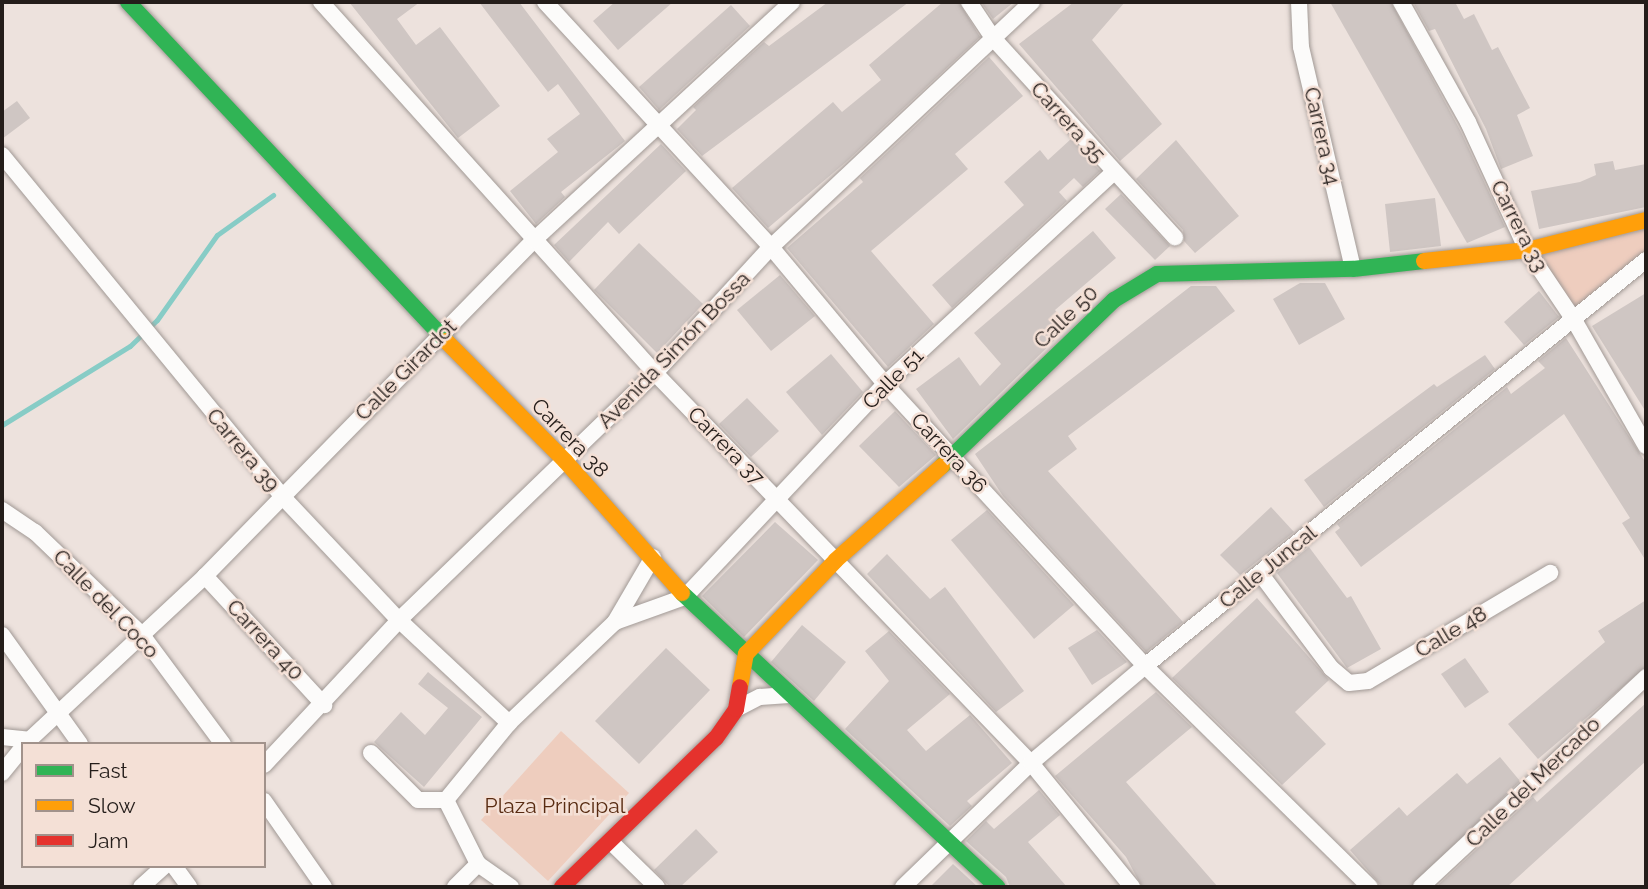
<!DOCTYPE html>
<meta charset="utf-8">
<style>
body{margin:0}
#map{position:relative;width:1648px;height:889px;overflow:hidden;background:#ede2dd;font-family:Raleway,sans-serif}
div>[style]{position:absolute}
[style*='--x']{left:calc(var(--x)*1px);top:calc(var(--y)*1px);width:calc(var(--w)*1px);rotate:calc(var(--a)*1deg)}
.green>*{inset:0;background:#eecdbe}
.stream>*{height:5px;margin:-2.5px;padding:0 2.5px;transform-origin:2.5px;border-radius:2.5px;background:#87ccc6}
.building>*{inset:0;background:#cfc6c3}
.roads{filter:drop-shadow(0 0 2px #a19995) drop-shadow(0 0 2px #a19995)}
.street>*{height:16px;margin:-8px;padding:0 8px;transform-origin:8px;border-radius:8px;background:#fcfbfa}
.fast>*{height:16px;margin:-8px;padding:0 8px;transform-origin:8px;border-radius:8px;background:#30b455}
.slow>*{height:16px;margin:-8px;padding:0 8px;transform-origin:8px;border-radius:8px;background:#ff9f0a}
.jam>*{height:16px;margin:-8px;padding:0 8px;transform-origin:8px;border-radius:8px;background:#e5322d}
span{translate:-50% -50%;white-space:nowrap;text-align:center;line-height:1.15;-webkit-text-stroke:5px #f4e0d6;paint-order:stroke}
.street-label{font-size:21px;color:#241d1a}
.park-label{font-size:21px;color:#582b12}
.frame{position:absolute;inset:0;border:4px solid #241d1a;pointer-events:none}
.legend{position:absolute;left:21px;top:742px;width:245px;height:126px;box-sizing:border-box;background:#f4e0d6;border:2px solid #a1928b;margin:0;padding:9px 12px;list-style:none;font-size:21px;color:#241d1a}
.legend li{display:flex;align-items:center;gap:14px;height:35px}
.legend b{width:35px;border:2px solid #a1928b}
</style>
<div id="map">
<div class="green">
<i style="clip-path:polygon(1646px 220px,1646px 260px,1574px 320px,1527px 250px)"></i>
<i style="clip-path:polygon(561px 731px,629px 793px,548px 881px,481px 820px)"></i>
</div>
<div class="stream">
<i style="--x:2;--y:425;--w:150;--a:-31.7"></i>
<i style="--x:130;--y:346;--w:37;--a:-44"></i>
<i style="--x:157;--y:320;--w:104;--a:-54.8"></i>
<i style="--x:217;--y:235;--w:69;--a:-35.5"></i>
</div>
<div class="building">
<i style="clip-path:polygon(349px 2px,420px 2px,397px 19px,416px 45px,440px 27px,500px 106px,458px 138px)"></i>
<i style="clip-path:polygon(479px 2px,519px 2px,625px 141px,561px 192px,565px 197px,536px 224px,510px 191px,558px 152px,547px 139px,580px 114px,558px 84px,548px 92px)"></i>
<i style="clip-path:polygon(615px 2px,673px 2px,618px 50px,593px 21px)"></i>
<i style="clip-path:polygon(828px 2px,909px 2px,702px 156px,677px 129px,696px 110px,693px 107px,764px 42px,769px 46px)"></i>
<i style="clip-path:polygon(943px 2px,959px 2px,980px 37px,846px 162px,768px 228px,732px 188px,833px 102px,842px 112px,881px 80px,869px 65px)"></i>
<i style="clip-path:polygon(981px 2px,1014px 2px,993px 19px)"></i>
<i style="clip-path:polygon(1074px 2px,1125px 2px,1092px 40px,1162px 124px,1120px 161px,1019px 44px)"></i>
<i style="clip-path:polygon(1330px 2px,1391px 2px,1461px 132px,1505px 227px,1467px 243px)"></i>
<i style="clip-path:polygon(1413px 2px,1455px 2px,1464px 19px,1474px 14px,1492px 50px,1498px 47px,1530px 108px,1517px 115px,1533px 156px,1501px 169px,1486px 129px,1435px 29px,1429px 31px)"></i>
<i style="clip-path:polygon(731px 5px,750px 26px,659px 110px,639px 87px)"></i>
<i style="clip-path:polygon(989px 57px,1023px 96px,955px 154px,968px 169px,871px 251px,934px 324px,888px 367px,787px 248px,863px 182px,860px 178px)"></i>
<i style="clip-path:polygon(17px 101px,30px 118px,2px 139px,2px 112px)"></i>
<i style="clip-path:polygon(1071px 139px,1100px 171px,1083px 187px,1074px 178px,1059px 192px,1067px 201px,952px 308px,932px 285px,1024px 205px,1004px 182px,1040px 150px,1048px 160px)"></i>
<i style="clip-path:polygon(1176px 140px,1239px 216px,1195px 253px,1184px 241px,1183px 230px,1136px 179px)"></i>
<i style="clip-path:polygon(661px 144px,686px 171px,619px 234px,608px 222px,569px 262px,554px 245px)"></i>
<i style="clip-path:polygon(1613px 161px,1615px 170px,1646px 164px,1646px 207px,1539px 229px,1531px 191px,1580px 182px,1596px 175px,1594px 164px)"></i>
<i style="clip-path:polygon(1121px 194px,1170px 246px,1155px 260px,1105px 209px)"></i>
<i style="clip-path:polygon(1435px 198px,1441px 246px,1390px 252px,1385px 204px)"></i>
<i style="clip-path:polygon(1093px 231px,1116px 258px,1055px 310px,1069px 326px,953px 439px,916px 389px,959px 357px,980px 386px,1001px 364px,974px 333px)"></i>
<i style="clip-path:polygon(639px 243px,703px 304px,657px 353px,594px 290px)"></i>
<i style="clip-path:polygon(780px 275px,815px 316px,771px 351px,737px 310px)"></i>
<i style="clip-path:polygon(1300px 283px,1325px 283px,1345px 319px,1299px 345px,1273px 299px)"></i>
<i style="clip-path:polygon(1191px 286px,1216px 286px,1235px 311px,1068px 436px,1077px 449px,1048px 471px,1183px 622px,1146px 652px,1003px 496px,975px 454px)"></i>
<i style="clip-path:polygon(1539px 291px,1559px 317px,1524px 345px,1504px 322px)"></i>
<i style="clip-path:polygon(1646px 293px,1646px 412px,1592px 326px)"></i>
<i style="clip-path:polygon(1566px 338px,1646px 463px,1646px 561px,1622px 523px,1630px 518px,1564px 414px,1361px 567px,1335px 532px,1340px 528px,1337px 524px,1507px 387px,1511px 394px,1545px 368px,1538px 361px)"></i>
<i style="clip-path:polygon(831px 354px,863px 392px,822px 435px,786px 392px)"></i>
<i style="clip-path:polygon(1485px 355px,1495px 369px,1324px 507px,1304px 480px,1434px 384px,1437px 387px)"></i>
<i style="clip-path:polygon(747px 398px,779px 431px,751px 457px,719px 424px)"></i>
<i style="clip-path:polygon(895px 411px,936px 455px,899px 487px,859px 446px)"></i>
<i style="clip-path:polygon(1271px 507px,1294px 532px,1240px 575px,1220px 555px)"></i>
<i style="clip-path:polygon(987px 510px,1074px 605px,1034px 639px,951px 540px)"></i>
<i style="clip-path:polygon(775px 522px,818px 560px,744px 637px,702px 596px)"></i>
<i style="clip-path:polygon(1309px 547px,1347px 598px,1351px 596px,1381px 649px,1347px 668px,1277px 573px)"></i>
<i style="clip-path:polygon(887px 554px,930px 599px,945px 587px,1024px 691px,996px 712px,867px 574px)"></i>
<i style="clip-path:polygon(1257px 598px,1329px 680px,1295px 712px,1326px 744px,1282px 785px,1172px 678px)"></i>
<i style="clip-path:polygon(1646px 600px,1646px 667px,1538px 759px,1508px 724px,1605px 642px,1598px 631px)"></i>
<i style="clip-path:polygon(802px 625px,846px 662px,814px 701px,771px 662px)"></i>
<i style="clip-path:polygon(1097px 630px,1127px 662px,1092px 685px,1068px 648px)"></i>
<i style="clip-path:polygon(889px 631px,950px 694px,907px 730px,926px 751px,970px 715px,1012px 763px,967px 801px,972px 806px,950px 826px,845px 729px,889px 681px,865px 651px)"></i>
<i style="clip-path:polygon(666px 648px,710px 690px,639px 764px,595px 721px)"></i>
<i style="clip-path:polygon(1465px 658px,1489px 692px,1465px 708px,1441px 674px)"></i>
<i style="clip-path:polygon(428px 672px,482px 717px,424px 787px,374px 742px,401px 712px,425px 735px,448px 708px,418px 684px)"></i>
<i style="clip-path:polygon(1156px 692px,1192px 727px,1126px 782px,1218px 887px,1142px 887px,1126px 857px,1055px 776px)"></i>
<i style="clip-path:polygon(1646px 703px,1646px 761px,1507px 887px,1436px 887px,1533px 797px,1537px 802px)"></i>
<i style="clip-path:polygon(1500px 757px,1520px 781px,1411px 887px,1382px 887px,1350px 850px,1399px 807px,1407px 816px,1457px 773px,1467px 784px)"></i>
<i style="clip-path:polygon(1039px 790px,1060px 815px,1028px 842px,1067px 887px,1010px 887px,1006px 877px,966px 841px,986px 821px,994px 829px)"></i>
<i style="clip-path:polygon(696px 829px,718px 852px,680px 887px,670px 887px,654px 870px)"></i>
<i style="clip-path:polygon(953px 864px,978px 887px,930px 887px)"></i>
</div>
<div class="roads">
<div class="street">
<i style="--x:321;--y:2;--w:499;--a:48"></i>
<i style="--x:655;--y:373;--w:542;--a:46.05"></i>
<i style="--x:1031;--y:763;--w:160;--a:50.8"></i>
<i style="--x:545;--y:2;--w:333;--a:47.3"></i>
<i style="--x:771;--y:247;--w:178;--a:50.2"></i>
<i style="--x:885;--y:384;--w:384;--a:47.3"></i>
<i style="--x:1145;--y:666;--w:315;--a:44.5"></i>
<i style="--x:969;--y:2;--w:43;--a:56.3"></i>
<i style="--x:993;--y:38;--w:270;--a:47.6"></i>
<i style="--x:1299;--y:2;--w:45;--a:87.5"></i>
<i style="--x:1301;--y:47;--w:228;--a:76.8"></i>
<i style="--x:1401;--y:2;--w:137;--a:60.8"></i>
<i style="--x:1468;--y:122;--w:141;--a:65.3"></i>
<i style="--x:1527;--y:250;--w:84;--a:56.1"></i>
<i style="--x:1574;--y:320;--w:145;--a:60.3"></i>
<i style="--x:2;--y:155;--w:440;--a:50.6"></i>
<i style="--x:281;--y:495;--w:172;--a:46.7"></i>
<i style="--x:399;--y:620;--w:151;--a:43.1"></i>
<i style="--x:2;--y:510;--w:40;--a:34"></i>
<i style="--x:35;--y:532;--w:149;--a:43.9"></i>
<i style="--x:142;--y:635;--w:136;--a:53.4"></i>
<i style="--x:1260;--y:573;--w:119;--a:53.2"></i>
<i style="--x:1331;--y:668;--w:23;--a:40"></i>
<i style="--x:1349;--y:683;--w:19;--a:-6"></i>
<i style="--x:1368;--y:681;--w:212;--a:-30.7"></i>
<i style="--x:205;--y:576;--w:176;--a:47.3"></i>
<i style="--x:615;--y:622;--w:75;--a:-59.7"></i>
<i style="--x:2;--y:635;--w:134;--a:54.4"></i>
<i style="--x:736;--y:709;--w:27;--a:-27"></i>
<i style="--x:760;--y:697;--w:29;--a:-4"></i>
<i style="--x:2;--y:737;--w:27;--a:6"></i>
<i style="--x:25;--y:744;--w:246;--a:-43"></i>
<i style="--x:205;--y:576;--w:470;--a:-45.6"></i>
<i style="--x:534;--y:240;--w:351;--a:-42.7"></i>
<i style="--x:371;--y:753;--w:66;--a:45"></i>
<i style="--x:418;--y:800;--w:28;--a:0"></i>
<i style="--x:264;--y:765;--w:198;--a:-47"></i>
<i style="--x:399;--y:620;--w:356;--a:-44"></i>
<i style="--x:655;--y:373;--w:171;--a:-47.4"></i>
<i style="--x:771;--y:247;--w:358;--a:-43.2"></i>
<i style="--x:2;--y:773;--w:33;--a:-51"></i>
<i style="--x:264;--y:801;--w:105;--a:55.1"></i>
<i style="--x:611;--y:842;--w:64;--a:44.4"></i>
<i style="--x:174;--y:866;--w:26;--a:54"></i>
<i style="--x:141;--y:887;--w:31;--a:-42"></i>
<i style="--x:455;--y:887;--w:33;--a:-45"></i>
<i style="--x:511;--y:887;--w:40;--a:-145.1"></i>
<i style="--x:478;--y:864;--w:72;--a:-116.6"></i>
<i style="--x:446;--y:800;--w:99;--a:-50.7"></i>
<i style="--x:509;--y:723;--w:146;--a:-43.6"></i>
<i style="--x:615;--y:622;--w:74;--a:-19.7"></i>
<i style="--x:685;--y:597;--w:292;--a:-46.8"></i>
<i style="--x:885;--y:384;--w:311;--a:-42.8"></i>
<i style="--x:903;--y:887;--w:178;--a:-44.1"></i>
<i style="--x:1031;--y:763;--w:150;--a:-40.4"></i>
<i style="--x:1145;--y:666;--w:645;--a:-39.02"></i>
<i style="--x:1421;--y:887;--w:308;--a:-43"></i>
</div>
<div class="fast">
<i style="--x:128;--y:2;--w:465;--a:46.8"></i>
<i style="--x:942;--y:466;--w:239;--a:-44"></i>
<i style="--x:1114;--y:300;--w:50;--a:-31.2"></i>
<i style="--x:1157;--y:274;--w:196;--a:-1.5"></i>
<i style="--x:1353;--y:269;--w:71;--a:-6.4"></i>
<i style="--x:682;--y:593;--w:431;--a:43"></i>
</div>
<div class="slow">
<i style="--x:1424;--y:261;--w:104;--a:-6.1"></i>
<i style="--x:1527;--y:250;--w:123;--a:-14.1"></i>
<i style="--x:446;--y:341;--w:170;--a:45.2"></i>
<i style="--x:566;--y:462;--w:175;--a:48.5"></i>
<i style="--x:740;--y:687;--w:34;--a:-80"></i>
<i style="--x:746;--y:654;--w:130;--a:-46.2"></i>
<i style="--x:836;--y:560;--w:142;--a:-41.6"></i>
</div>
<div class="jam">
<i style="--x:562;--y:887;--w:214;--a:-44.1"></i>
<i style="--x:716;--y:738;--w:35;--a:-55"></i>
<i style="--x:736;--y:709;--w:22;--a:-80"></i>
</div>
</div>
<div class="street-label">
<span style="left:1068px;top:122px;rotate:48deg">Carrera 35</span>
<span style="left:1322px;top:136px;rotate:77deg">Carrera 34</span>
<span style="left:1519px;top:226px;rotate:63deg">Carrera 33</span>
<span style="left:1066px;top:317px;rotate:-44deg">Calle 50</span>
<span style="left:674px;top:350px;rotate:-46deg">Avenida Simón Bossa</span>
<span style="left:406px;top:370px;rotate:-45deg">Calle Girardot</span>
<span style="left:893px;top:379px;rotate:-45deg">Calle 51</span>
<span style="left:570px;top:438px;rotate:46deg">Carrera 38</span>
<span style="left:726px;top:446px;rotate:46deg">Carrera 37</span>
<span style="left:243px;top:450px;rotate:50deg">Carrera 39</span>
<span style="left:949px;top:453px;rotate:47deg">Carrera 36</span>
<span style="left:1268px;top:567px;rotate:-39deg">Calle Juncal</span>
<span style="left:106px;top:604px;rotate:46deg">Calle del Coco</span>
<span style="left:1451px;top:632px;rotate:-31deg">Calle 48</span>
<span style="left:265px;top:640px;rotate:47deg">Carrera 40</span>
<span style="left:1533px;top:782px;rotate:-44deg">Calle del Mercado</span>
</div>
<div class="park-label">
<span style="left:555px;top:806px">Plaza Principal</span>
</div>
<div class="frame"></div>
<ul class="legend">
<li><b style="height:9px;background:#30b455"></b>Fast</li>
<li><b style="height:9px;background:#ff9f0a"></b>Slow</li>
<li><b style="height:9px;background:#e5322d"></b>Jam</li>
</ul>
</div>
